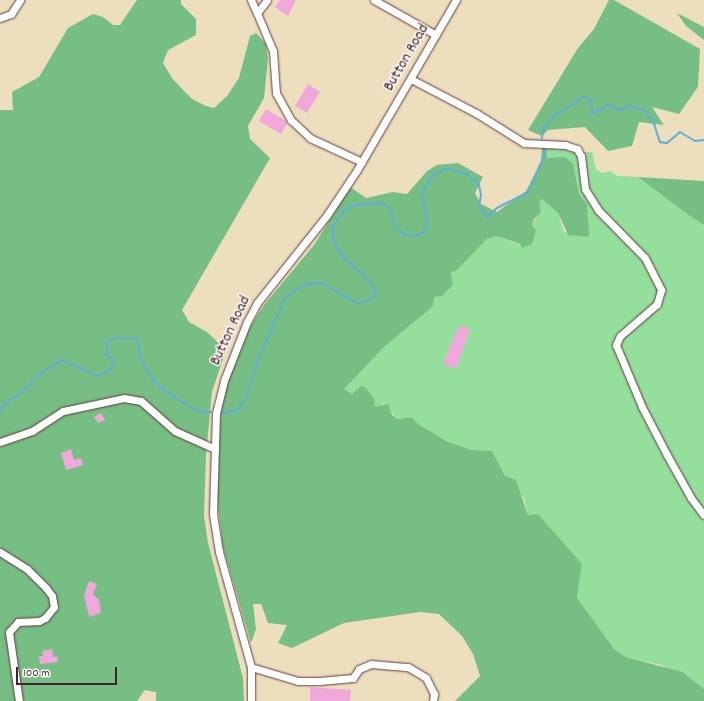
<!DOCTYPE html>
<style>
body{margin:0}
#map{position:relative;width:704px;height:701px;overflow:hidden;background:#eddfbe;font-family:Dekko,sans-serif}
div>[style]{position:absolute}
[style*='--x']{left:calc(var(--x)*1px);top:calc(var(--y)*1px);width:calc(var(--w)*1px);rotate:calc(var(--a)*1deg)}
.green>*{inset:0;background:#93df9b}
.forest>*{inset:0;background:#76be83}
.stream>*{height:2px;margin:-1px;padding:0 1px;transform-origin:1px;border-radius:1px;background:#61adda}
.building>*{inset:0;background:#f0a8da}
.roads{filter:drop-shadow(0 0 1px #623c41) drop-shadow(0 0 1px #623c41)}
.minor>*{height:7px;margin:-3.5px;padding:0 3.5px;transform-origin:3.5px;border-radius:3.5px;background:#fff}
span{translate:-50% -50%;white-space:nowrap;text-align:center;line-height:1.15;-webkit-text-stroke:3px #fdfcf7;paint-order:stroke}
.street-label{font-size:16px;color:#4a1f2b}
.scale{position:absolute;left:16px;top:667px;width:101px;height:18px;box-sizing:border-box;border:2px solid #4a1f2b;border-top:0;padding-left:5px;font-size:12px;line-height:14px;white-space:nowrap;color:#4a1f2b;-webkit-text-stroke:3px #fdfcf7;paint-order:stroke}
</style>
<div id="map">
<div class="green">
<i style="clip-path:polygon(546px 143px,580px 152px,592px 152px,596px 169px,602px 173px,610px 171px,618px 176px,638px 177px,704px 225px,704px 692px,704px 689px,661px 665px,626px 657px,615px 650px,577px 598px,582px 564px,528px 516px,524px 498px,505px 476px,492px 451px,472px 450px,448px 442px,418px 424px,412px 417px,398px 419px,384px 404px,375px 408px,359px 386px,352px 394px,343px 389px,383px 348px,419px 318px,434px 297px,442px 296px,453px 285px,451px 272px,456px 271px,487px 239px,497px 236px,520px 245px,522px 248px,536px 230px,532px 225px,537px 217px,539px 202px,543px 199px,558px 213px,564px 232px,588px 237px,587px 204px,579px 194px,574px 176px,547px 158px)"></i>
</div>
<div class="forest">
<i style="clip-path:polygon(137px 0,181px 0,181px 4px,196px 19px,196px 35px,168px 50px,163px 63px,172px 78px,185px 92px,192px 99px,206px 106px,214px 108px,227px 96px,239px 78px,250px 36px,256px 33px,266px 44px,268px 59px,264px 98px,248px 126px,250px 139px,270px 158px,182px 310px,189px 322px,207px 332px,226px 350px,212px 392px,206px 454px,204px 516px,208px 543px,243px 678px,244px 701px,156px 701px,156px 692px,145px 690px,137px 701px,0 701px,0 110px,13px 110px,12px 92px,39px 77px,68px 28px,93px 14px,103px 17px,113px 25px,120px 25px)"></i>
<i style="clip-path:polygon(609px 0,614px 0,700px 49px,698px 87px,679px 114px,652px 107px,664px 125px,639px 122px,632px 146px,608px 151px,585px 127px,548px 130px,542px 136px,528px 130px,578px 48px,594px 29px)"></i>
<i style="clip-path:polygon(677px 13px,704px 27px,704px 40px,686px 26px)"></i>
<i style="clip-path:polygon(546px 143px,547px 158px,565px 157px,573px 164px,579px 194px,587px 204px,589px 237px,568px 235px,558px 213px,542px 199px,539px 202px,541px 212px,534px 219px,532px 225px,536px 230px,532px 244px,522px 248px,520px 244px,497px 236px,487px 239px,456px 271px,451px 272px,453px 285px,442px 296px,434px 297px,433px 306px,383px 348px,344px 389px,352px 394px,360px 386px,365px 387px,374px 399px,375px 407px,388px 404px,392px 415px,398px 419px,412px 417px,418px 424px,448px 442px,472px 450px,492px 451px,505px 476px,516px 480px,528px 515px,538px 514px,582px 564px,577px 598px,615px 650px,626px 657px,682px 672px,704px 689px,704px 701px,455px 701px,480px 676px,473px 654px,462px 636px,439px 614px,420px 612px,344px 623px,292px 648px,278px 643px,287px 625px,268px 623px,261px 604px,253px 604px,256px 629px,251px 643px,223px 547px,216px 492px,221px 412px,228px 379px,250px 327px,264px 305px,314px 245px,350px 187px,366px 198px,393px 192px,407px 194px,427px 171px,437px 165px,458px 163px,483px 177px,475px 193px,481px 204px,497px 212px,526px 191px,541px 162px,542px 147px)"></i>
<i style="clip-path:polygon(638px 177px,704px 181px,704px 225px,690px 216px)"></i>
</div>
<div class="stream">
<i style="--x:542;--y:138;--w:10;--a:-84"></i>
<i style="--x:543;--y:128;--w:18;--a:-47"></i>
<i style="--x:555;--y:115;--w:34;--a:-32"></i>
<i style="--x:584;--y:97;--w:7;--a:16"></i>
<i style="--x:591;--y:99;--w:15;--a:86"></i>
<i style="--x:592;--y:114;--w:19;--a:-28"></i>
<i style="--x:609;--y:105;--w:11;--a:27"></i>
<i style="--x:619;--y:110;--w:12;--a:-20"></i>
<i style="--x:630;--y:106;--w:16;--a:15"></i>
<i style="--x:645;--y:110;--w:17;--a:57"></i>
<i style="--x:654;--y:124;--w:19;--a:72"></i>
<i style="--x:660;--y:142;--w:7;--a:8"></i>
<i style="--x:667;--y:143;--w:17;--a:-40"></i>
<i style="--x:680;--y:132;--w:17;--a:31"></i>
<i style="--x:695;--y:141;--w:9;--a:-6"></i>
<i style="--x:0;--y:412;--w:11;--a:-56"></i>
<i style="--x:6;--y:403;--w:26;--a:-36"></i>
<i style="--x:27;--y:388;--w:14;--a:-51"></i>
<i style="--x:36;--y:377;--w:29;--a:-35"></i>
<i style="--x:60;--y:360;--w:42;--a:22.3"></i>
<i style="--x:99;--y:376;--w:13;--a:-29"></i>
<i style="--x:110;--y:370;--w:10;--a:-66"></i>
<i style="--x:114;--y:361;--w:11;--a:-139"></i>
<i style="--x:106;--y:354;--w:13;--a:-81"></i>
<i style="--x:108;--y:341;--w:10;--a:-17"></i>
<i style="--x:118;--y:338;--w:19;--a:0"></i>
<i style="--x:137;--y:338;--w:20;--a:81"></i>
<i style="--x:140;--y:358;--w:27;--a:59"></i>
<i style="--x:154;--y:381;--w:16;--a:43"></i>
<i style="--x:166;--y:392;--w:39;--a:31"></i>
<i style="--x:199;--y:412;--w:12;--a:0"></i>
<i style="--x:222;--y:413;--w:16;--a:-11"></i>
<i style="--x:238;--y:410;--w:12;--a:-55"></i>
<i style="--x:245;--y:400;--w:47;--a:-71.6"></i>
<i style="--x:260;--y:355;--w:61;--a:-65.9"></i>
<i style="--x:285;--y:299;--w:16;--a:-40"></i>
<i style="--x:297;--y:289;--w:14;--a:-21"></i>
<i style="--x:310;--y:284;--w:12;--a:-5"></i>
<i style="--x:322;--y:283;--w:40;--a:29.7"></i>
<i style="--x:357;--y:303;--w:11;--a:-10"></i>
<i style="--x:368;--y:301;--w:10;--a:-37"></i>
<i style="--x:376;--y:295;--w:12;--a:-110"></i>
<i style="--x:372;--y:284;--w:42;--a:-136"></i>
<i style="--x:342;--y:255;--w:16;--a:-120"></i>
<i style="--x:334;--y:241;--w:13;--a:-99"></i>
<i style="--x:332;--y:228;--w:22;--a:-56"></i>
<i style="--x:344;--y:210;--w:12;--a:-24"></i>
<i style="--x:355;--y:205;--w:27;--a:-4"></i>
<i style="--x:382;--y:203;--w:10;--a:37"></i>
<i style="--x:390;--y:209;--w:19;--a:72"></i>
<i style="--x:396;--y:227;--w:11;--a:41"></i>
<i style="--x:404;--y:234;--w:12;--a:9"></i>
<i style="--x:416;--y:236;--w:9;--a:-27"></i>
<i style="--x:424;--y:232;--w:12;--a:-70"></i>
<i style="--x:428;--y:221;--w:28;--a:-103"></i>
<i style="--x:422;--y:194;--w:9;--a:-63"></i>
<i style="--x:426;--y:186;--w:12;--a:-59"></i>
<i style="--x:432;--y:176;--w:13;--a:-32"></i>
<i style="--x:443;--y:169;--w:8;--a:0"></i>
<i style="--x:451;--y:169;--w:18;--a:19"></i>
<i style="--x:468;--y:175;--w:15;--a:42"></i>
<i style="--x:479;--y:185;--w:10;--a:79"></i>
<i style="--x:481;--y:195;--w:11;--a:100"></i>
<i style="--x:479;--y:206;--w:14;--a:54"></i>
<i style="--x:487;--y:217;--w:13;--a:-42"></i>
<i style="--x:497;--y:208;--w:35;--a:-27"></i>
<i style="--x:528;--y:192;--w:42;--a:-65.9"></i>
<i style="--x:545;--y:154;--w:5;--a:-101"></i>
</div>
<div class="building">
<i style="clip-path:polygon(280px 0,296px 0,288px 16px,275px 7px)"></i>
<i style="clip-path:polygon(308px 84px,320px 92px,307px 113px,295px 106px)"></i>
<i style="clip-path:polygon(266px 109px,288px 122px,281px 134px,259px 121px)"></i>
<i style="clip-path:polygon(459px 325px,470px 329px,456px 369px,443px 364px)"></i>
<i style="clip-path:polygon(101px 413px,105px 420px,98px 423px,94px 417px)"></i>
<i style="clip-path:polygon(71px 449px,74px 460px,81px 458px,83px 465px,66px 470px,61px 453px)"></i>
<i style="clip-path:polygon(89px 581px,97px 584px,93px 594px,99px 600px,101px 613px,89px 617px,84px 595px)"></i>
<i style="clip-path:polygon(52px 649px,53px 657px,57px 656px,58px 662px,40px 664px,39px 656px,43px 656px,42px 651px)"></i>
<i style="clip-path:polygon(310px 687px,351px 690px,350px 701px,310px 701px)"></i>
</div>
<div class="roads">
<div class="minor">
<i style="--x:251;--y:0;--w:14;--a:65"></i>
<i style="--x:257;--y:13;--w:16;--a:-52"></i>
<i style="--x:374;--y:0;--w:71;--a:29.4"></i>
<i style="--x:257;--y:13;--w:41;--a:67.2"></i>
<i style="--x:273;--y:51;--w:42;--a:85.9"></i>
<i style="--x:276;--y:93;--w:31;--a:61"></i>
<i style="--x:291;--y:120;--w:26;--a:43"></i>
<i style="--x:310;--y:138;--w:57;--a:24.8"></i>
<i style="--x:0;--y:18;--w:12;--a:-20"></i>
<i style="--x:11;--y:14;--w:17;--a:-57"></i>
<i style="--x:411;--y:79;--w:73;--a:27.6"></i>
<i style="--x:476;--y:113;--w:57;--a:32"></i>
<i style="--x:524;--y:143;--w:41;--a:2.8"></i>
<i style="--x:565;--y:145;--w:13;--a:18"></i>
<i style="--x:577;--y:149;--w:8;--a:60"></i>
<i style="--x:581;--y:156;--w:33;--a:83"></i>
<i style="--x:585;--y:189;--w:25;--a:58"></i>
<i style="--x:598;--y:210;--w:67;--a:45.6"></i>
<i style="--x:645;--y:258;--w:36;--a:63"></i>
<i style="--x:661;--y:290;--w:15;--a:106"></i>
<i style="--x:657;--y:304;--w:49;--a:139.1"></i>
<i style="--x:620;--y:336;--w:10;--a:114"></i>
<i style="--x:616;--y:345;--w:67;--a:67.2"></i>
<i style="--x:642;--y:407;--w:54;--a:62.5"></i>
<i style="--x:667;--y:455;--w:49;--a:60.8"></i>
<i style="--x:691;--y:498;--w:21;--a:53"></i>
<i style="--x:0;--y:442;--w:34;--a:-19"></i>
<i style="--x:32;--y:431;--w:37;--a:-33"></i>
<i style="--x:63;--y:411;--w:62;--a:-12"></i>
<i style="--x:124;--y:398;--w:17;--a:10"></i>
<i style="--x:141;--y:401;--w:45;--a:41.4"></i>
<i style="--x:175;--y:431;--w:44;--a:24.2"></i>
<i style="--x:0;--y:552;--w:32;--a:32"></i>
<i style="--x:27;--y:569;--w:27;--a:45"></i>
<i style="--x:46;--y:588;--w:10;--a:53"></i>
<i style="--x:52;--y:596;--w:11;--a:80"></i>
<i style="--x:54;--y:607;--w:14;--a:129"></i>
<i style="--x:45;--y:618;--w:7;--a:153"></i>
<i style="--x:39;--y:621;--w:21;--a:177"></i>
<i style="--x:18;--y:622;--w:13;--a:132"></i>
<i style="--x:9;--y:632;--w:70;--a:81.8"></i>
<i style="--x:251;--y:667;--w:49;--a:16.6"></i>
<i style="--x:298;--y:681;--w:21;--a:0"></i>
<i style="--x:319;--y:681;--w:34;--a:-5"></i>
<i style="--x:353;--y:678;--w:11;--a:-56"></i>
<i style="--x:359;--y:669;--w:13;--a:-23"></i>
<i style="--x:371;--y:664;--w:37;--a:5"></i>
<i style="--x:408;--y:667;--w:21;--a:31"></i>
<i style="--x:426;--y:678;--w:18;--a:63"></i>
<i style="--x:434;--y:694;--w:7;--a:98"></i>
<i style="--x:251;--y:701;--w:34;--a:-90"></i>
<i style="--x:251;--y:667;--w:119;--a:-105.5"></i>
<i style="--x:219;--y:552;--w:39;--a:-99"></i>
<i style="--x:213;--y:513;--w:100;--a:-88.3"></i>
<i style="--x:216;--y:413;--w:36;--a:-76"></i>
<i style="--x:225;--y:378;--w:60;--a:-68.6"></i>
<i style="--x:247;--y:322;--w:21;--a:-62"></i>
<i style="--x:257;--y:303;--w:112;--a:-51.5"></i>
<i style="--x:327;--y:215;--w:54;--a:-56.3"></i>
<i style="--x:357;--y:170;--w:197;--a:-59.8"></i>
</div>
</div>
<div class="street-label">
<span style="left:407px;top:58px;rotate:-60deg">Button Road</span>
<span style="left:231px;top:331px;rotate:-65deg">Button Road</span>
</div>
<div class="scale">100 m</div>
</div>
